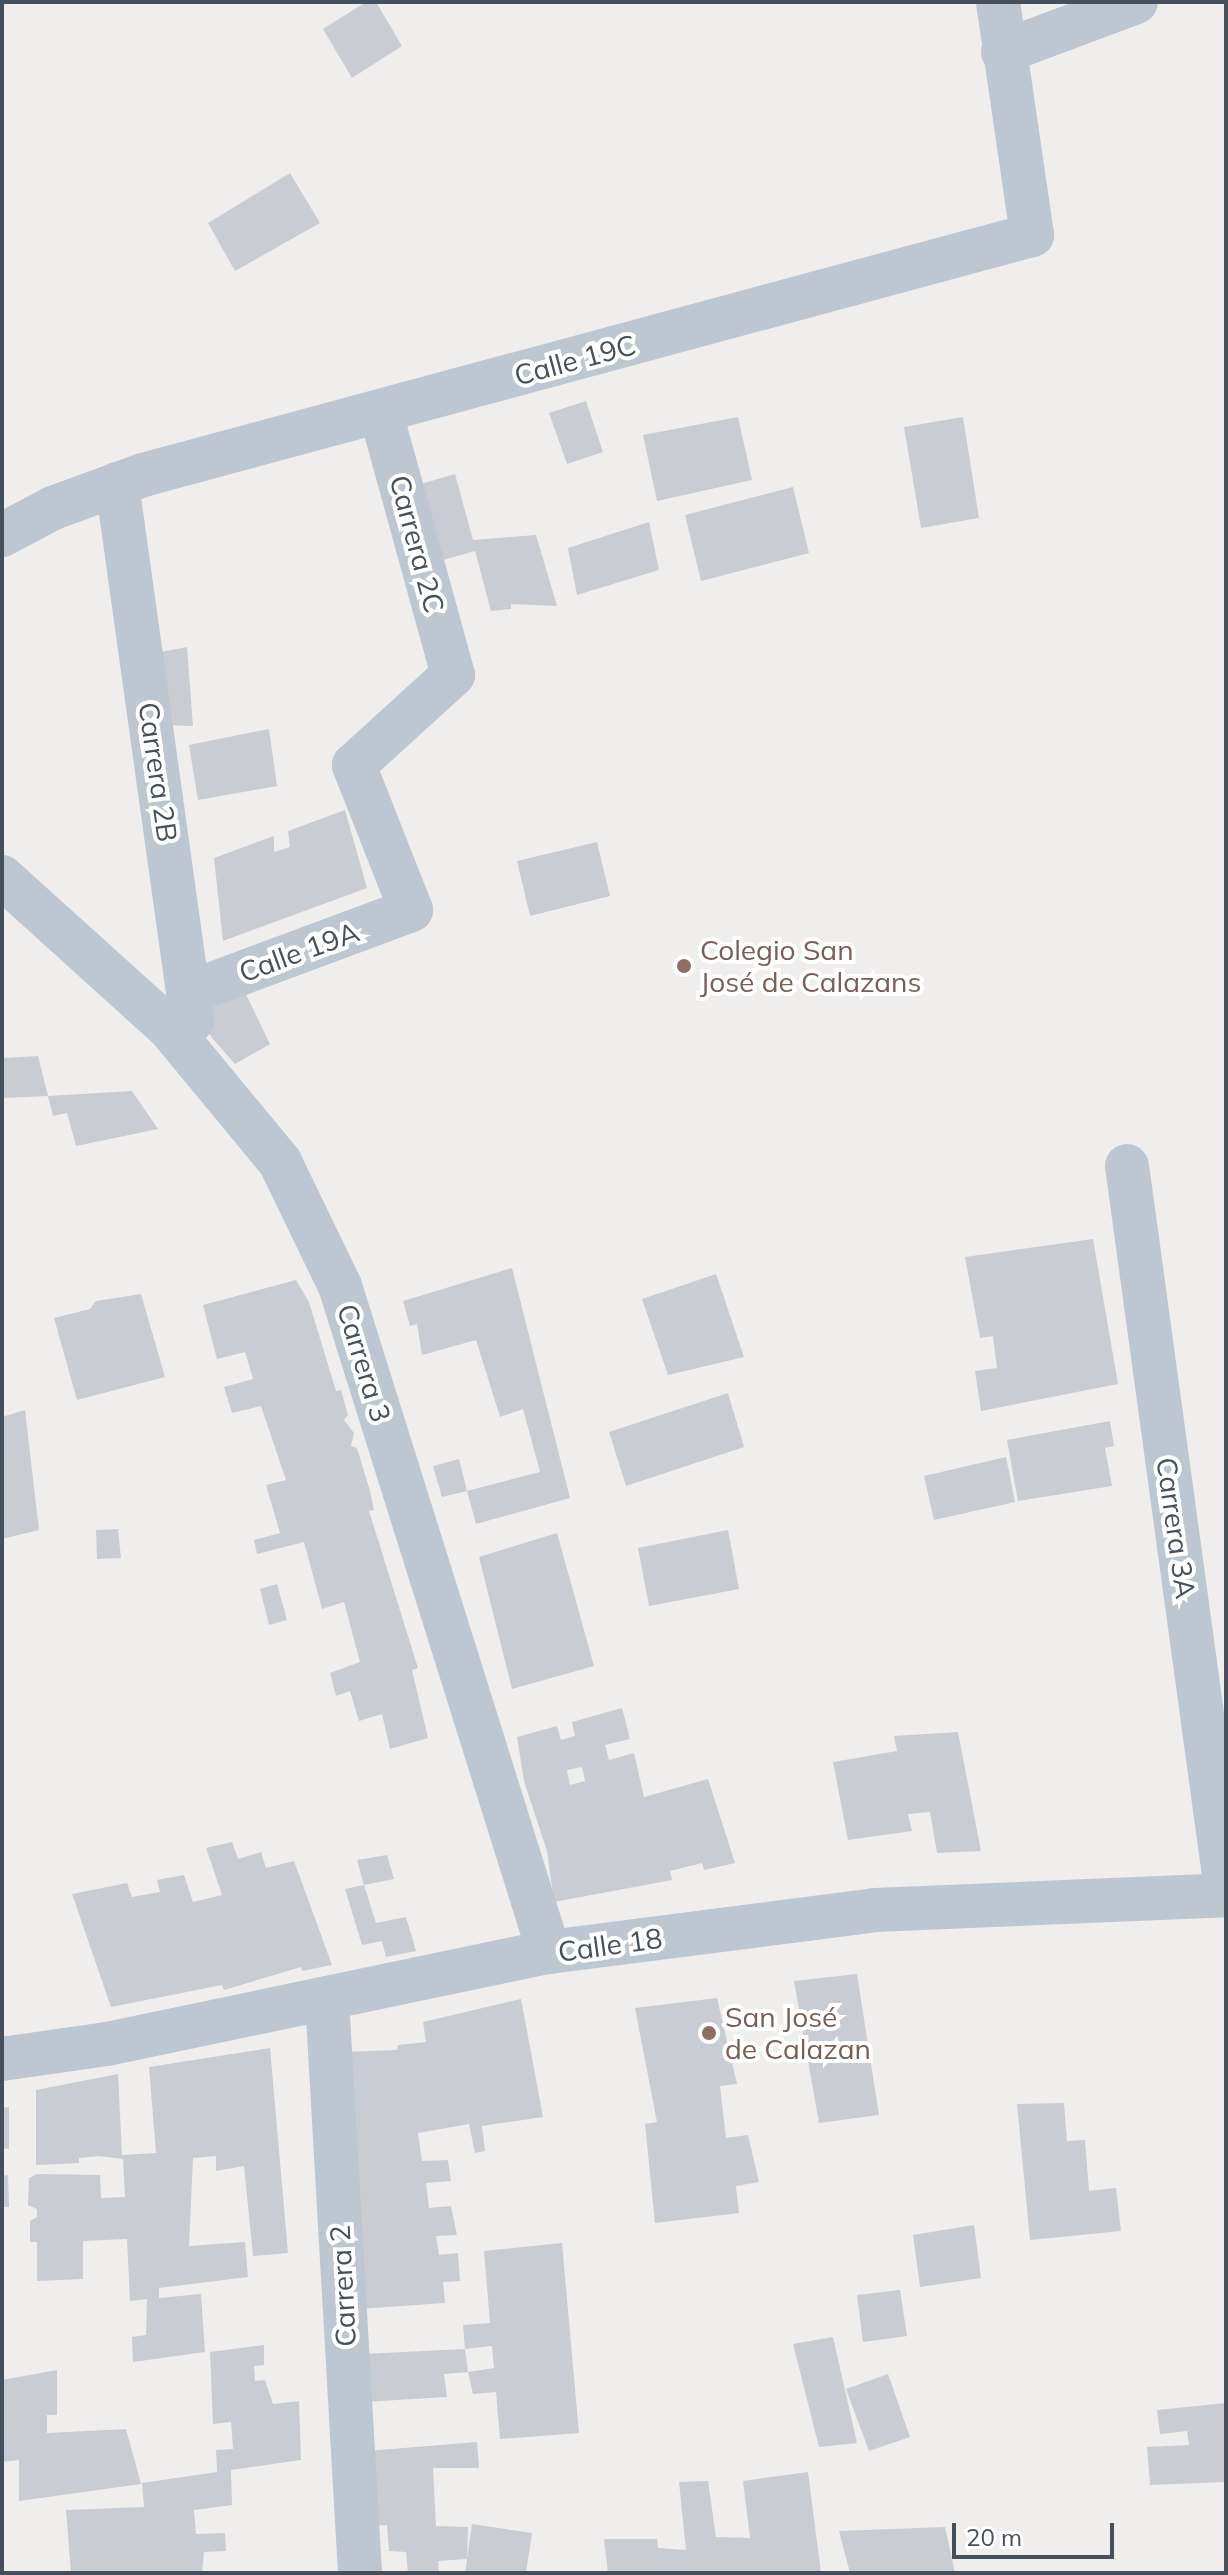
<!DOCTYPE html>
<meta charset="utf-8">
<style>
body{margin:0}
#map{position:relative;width:1228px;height:2575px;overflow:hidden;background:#f0eded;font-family:Mulish,sans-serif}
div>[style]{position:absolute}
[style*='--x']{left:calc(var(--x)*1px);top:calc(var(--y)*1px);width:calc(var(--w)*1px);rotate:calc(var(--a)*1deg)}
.building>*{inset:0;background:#caccd3}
.minor>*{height:44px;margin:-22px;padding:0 22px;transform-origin:22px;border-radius:22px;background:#bdc7d1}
.dots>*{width:22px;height:22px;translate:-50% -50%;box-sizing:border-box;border:4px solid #fff;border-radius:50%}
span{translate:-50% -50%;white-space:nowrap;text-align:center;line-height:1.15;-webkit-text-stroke:8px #fff;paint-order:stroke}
.street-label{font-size:28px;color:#45505c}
.education-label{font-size:28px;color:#785e54}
.left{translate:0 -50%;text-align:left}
.frame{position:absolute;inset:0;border:4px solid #45505c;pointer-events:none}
.scale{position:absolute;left:952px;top:2523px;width:162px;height:36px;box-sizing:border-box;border:4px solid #45505c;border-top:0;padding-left:10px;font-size:24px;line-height:28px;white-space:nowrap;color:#45505c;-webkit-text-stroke:6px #fff;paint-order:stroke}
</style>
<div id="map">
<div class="building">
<i style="clip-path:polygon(366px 2px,376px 2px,402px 46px,352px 78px,323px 29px)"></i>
<i style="clip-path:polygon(290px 173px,320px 223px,235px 271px,208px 223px)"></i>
<i style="clip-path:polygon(586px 401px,603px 452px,567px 464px,549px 413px)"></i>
<i style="clip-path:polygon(738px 417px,752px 480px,657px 501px,643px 435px)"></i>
<i style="clip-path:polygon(963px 417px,979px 518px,921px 528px,904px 427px)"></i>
<i style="clip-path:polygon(455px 474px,473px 540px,536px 535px,557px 606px,511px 604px,511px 609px,491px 611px,475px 551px,422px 566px,394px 492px)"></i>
<i style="clip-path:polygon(793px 487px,809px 553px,701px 581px,685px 515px)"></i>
<i style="clip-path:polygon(649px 522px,659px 570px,577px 595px,568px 548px)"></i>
<i style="clip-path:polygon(187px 647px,193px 726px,163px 725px,155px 653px)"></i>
<i style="clip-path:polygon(269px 729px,277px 786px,198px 800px,189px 745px)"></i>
<i style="clip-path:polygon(345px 810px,367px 888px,223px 941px,214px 858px,274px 836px,274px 852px,290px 847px,288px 831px)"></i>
<i style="clip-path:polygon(597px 842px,610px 896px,530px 916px,517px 861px)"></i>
<i style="clip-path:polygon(240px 982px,270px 1044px,235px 1064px,212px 1038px,192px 1000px)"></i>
<i style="clip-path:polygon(38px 1056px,48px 1096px,2px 1098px,2px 1058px)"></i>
<i style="clip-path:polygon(132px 1091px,158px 1129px,76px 1146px,67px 1113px,53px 1116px,48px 1096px)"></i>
<i style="clip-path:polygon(1093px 1239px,1118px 1384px,981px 1411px,975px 1371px,997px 1368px,993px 1336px,980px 1338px,965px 1257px)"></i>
<i style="clip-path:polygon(512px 1268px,570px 1498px,476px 1524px,467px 1491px,540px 1472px,523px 1409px,500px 1417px,476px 1340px,422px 1355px,417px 1324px,410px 1326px,403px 1301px)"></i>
<i style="clip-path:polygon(716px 1274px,744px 1357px,668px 1375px,642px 1299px)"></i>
<i style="clip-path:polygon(296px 1280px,309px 1302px,336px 1391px,341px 1390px,348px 1415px,344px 1420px,354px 1433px,351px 1446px,357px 1448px,370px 1491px,374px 1510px,369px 1511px,418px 1668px,412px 1670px,428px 1738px,390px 1749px,382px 1714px,359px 1721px,350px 1691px,336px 1696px,330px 1673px,360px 1662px,344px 1602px,322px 1609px,304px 1542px,257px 1554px,254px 1540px,280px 1533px,266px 1485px,286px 1480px,261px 1406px,232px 1413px,224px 1387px,253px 1379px,245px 1352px,217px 1359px,203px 1305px)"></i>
<i style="clip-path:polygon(141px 1294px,165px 1377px,77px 1400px,54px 1318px,90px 1309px,96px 1301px)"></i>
<i style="clip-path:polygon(728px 1393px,744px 1447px,626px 1486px,609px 1432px)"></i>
<i style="clip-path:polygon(25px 1410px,39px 1530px,2px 1539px,2px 1417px)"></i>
<i style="clip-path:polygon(1110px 1421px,1114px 1446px,1105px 1448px,1112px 1486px,1018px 1501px,1007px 1440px)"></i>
<i style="clip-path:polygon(1006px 1457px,1015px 1502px,934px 1520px,924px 1476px)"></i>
<i style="clip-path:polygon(459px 1459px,467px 1491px,442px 1497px,433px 1466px)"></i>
<i style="clip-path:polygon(118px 1529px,121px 1558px,97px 1559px,96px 1530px)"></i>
<i style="clip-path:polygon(728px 1530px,739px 1589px,649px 1606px,638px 1548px)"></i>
<i style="clip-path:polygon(557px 1533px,594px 1666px,512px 1689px,479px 1557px)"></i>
<i style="clip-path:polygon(277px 1584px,287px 1620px,269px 1625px,260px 1589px)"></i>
<i style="clip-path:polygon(evenodd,622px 1708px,630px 1739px,605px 1745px,609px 1760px,634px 1753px,644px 1797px,708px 1779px,735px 1863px,704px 1870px,702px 1863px,670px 1871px,672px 1880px,554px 1902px,547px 1851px,524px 1781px,517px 1737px,557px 1726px,561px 1740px,575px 1736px,572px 1722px,622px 1708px,582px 1767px,585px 1781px,570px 1785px,567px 1770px,582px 1767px)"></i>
<i style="clip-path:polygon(958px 1732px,981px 1851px,937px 1853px,930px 1812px,908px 1814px,912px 1831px,848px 1840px,833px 1762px,897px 1751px,894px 1736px)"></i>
<i style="clip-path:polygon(232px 1842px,238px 1859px,261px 1852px,266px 1868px,294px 1861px,332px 1965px,302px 1971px,301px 1967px,224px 1990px,222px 1985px,111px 2007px,72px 1894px,127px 1883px,132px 1897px,160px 1892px,157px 1880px,184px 1875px,193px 1902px,222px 1895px,206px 1848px)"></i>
<i style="clip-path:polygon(387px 1855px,394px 1879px,364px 1885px,376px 1923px,406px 1917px,416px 1951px,386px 1957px,382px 1941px,362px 1945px,345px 1889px,364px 1885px,357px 1860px)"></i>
<i style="clip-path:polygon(857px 1974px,879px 2115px,819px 2123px,794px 1981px)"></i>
<i style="clip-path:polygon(717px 1998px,737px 2084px,720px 2086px,726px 2138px,748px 2135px,759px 2182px,736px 2186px,739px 2213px,655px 2223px,645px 2124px,657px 2122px,635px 2008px)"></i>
<i style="clip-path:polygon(521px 1999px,543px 2117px,482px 2126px,485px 2151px,475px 2153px,469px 2124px,418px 2133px,422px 2161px,448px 2160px,451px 2181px,426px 2183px,429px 2208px,451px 2206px,457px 2235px,436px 2236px,439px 2255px,458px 2253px,460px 2281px,443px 2282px,445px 2303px,359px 2309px,341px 2052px,397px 2050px,398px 2045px,426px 2042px,423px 2022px)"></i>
<i style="clip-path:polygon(270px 2048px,288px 2253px,253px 2256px,244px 2166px,216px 2171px,216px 2156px,193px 2158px,189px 2246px,245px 2242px,248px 2277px,159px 2288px,159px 2298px,201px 2294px,205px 2352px,133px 2362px,132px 2337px,146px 2335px,147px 2299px,130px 2301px,127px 2239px,83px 2241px,83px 2279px,37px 2281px,37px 2242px,30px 2242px,30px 2221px,37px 2217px,37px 2209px,28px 2205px,29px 2178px,37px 2174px,100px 2175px,101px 2198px,125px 2197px,123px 2159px,98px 2156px,79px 2158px,79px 2163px,36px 2165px,36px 2090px,118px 2074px,122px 2155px,156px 2153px,149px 2067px)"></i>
<i style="clip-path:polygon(1064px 2103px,1067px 2141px,1085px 2140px,1089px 2191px,1116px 2188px,1121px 2231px,1030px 2240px,1017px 2104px)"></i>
<i style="clip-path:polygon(9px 2107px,9px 2149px,2px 2148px,2px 2108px)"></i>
<i style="clip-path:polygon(8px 2175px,9px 2207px,2px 2207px,2px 2176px)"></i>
<i style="clip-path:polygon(974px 2225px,981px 2278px,920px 2287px,913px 2235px)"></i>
<i style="clip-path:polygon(562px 2243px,579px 2433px,500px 2439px,496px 2392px,473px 2394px,468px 2372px,494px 2368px,492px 2346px,465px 2349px,468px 2372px,444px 2374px,447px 2397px,364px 2402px,362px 2354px,465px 2349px,463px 2325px,490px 2323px,484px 2251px)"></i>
<i style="clip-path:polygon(900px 2290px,907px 2336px,863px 2342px,857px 2295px)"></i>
<i style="clip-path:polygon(833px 2337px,857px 2443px,819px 2447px,793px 2344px)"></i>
<i style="clip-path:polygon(264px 2345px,264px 2365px,254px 2366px,255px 2381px,265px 2380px,273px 2404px,299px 2401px,301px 2460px,231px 2470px,232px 2505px,194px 2510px,196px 2534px,225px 2533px,226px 2551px,204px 2552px,202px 2573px,71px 2573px,66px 2510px,144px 2507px,142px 2483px,217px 2472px,216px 2450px,233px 2449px,231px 2422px,213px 2424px,210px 2352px)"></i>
<i style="clip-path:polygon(57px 2370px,57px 2415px,47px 2415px,47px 2433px,126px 2429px,141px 2484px,19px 2501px,19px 2460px,2px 2462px,2px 2380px)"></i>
<i style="clip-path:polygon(888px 2374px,910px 2437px,869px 2451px,846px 2389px)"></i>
<i style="clip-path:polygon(1226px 2403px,1226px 2482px,1150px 2485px,1147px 2447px,1189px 2445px,1187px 2431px,1160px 2434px,1157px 2410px)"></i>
<i style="clip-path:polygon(477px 2442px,479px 2468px,433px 2468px,436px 2526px,468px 2527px,467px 2559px,438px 2561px,439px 2573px,408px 2573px,406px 2552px,389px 2551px,387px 2525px,372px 2526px,367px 2451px)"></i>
<i style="clip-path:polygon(808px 2472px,821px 2573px,608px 2573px,604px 2539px,657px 2539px,658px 2548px,686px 2550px,679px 2482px,708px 2481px,716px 2537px,750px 2538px,743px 2481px)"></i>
<i style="clip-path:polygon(472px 2524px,532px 2533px,526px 2573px,465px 2573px)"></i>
<i style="clip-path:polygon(945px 2527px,955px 2573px,850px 2573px,839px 2531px)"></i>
</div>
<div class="minor">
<i style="--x:1003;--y:52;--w:142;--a:-20.6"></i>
<i style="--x:117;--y:484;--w:542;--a:82.05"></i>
<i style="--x:2;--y:535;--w:58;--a:-27.9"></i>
<i style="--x:53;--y:508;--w:96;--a:-20.1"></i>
<i style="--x:143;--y:475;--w:921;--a:-15.11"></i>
<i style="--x:1032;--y:235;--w:235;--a:-98.3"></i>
<i style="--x:2;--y:877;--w:227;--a:42.1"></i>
<i style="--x:170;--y:1029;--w:173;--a:50.4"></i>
<i style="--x:280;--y:1162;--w:138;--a:64.2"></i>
<i style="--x:340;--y:1286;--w:698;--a:72.58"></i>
<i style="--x:188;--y:993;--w:238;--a:-20.4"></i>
<i style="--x:411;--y:910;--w:156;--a:-111.5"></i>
<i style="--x:354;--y:765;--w:134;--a:-42.3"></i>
<i style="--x:453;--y:675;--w:271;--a:-105.4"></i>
<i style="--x:1127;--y:1166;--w:731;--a:82.21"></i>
<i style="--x:327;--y:1999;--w:575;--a:86.71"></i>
<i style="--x:2;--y:2059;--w:106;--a:-8.1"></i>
<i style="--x:107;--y:2044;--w:451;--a:-11.8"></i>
<i style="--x:549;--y:1952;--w:329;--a:-7.3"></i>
<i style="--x:875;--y:1910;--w:351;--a:-2.4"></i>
</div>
<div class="dots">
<i style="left:684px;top:966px;background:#8d6e63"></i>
<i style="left:709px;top:2033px;background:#8d6e63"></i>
</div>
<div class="street-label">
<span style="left:575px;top:360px;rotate:-15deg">Calle 19C</span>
<span style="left:417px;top:544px;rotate:75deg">Carrera 2C</span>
<span style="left:158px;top:772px;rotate:82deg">Carrera 2B</span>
<span style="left:299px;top:952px;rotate:-20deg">Calle 19A</span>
<span style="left:364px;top:1363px;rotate:73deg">Carrera 3</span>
<span style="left:1176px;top:1528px;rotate:82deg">Carrera 3A</span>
<span style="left:610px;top:1945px;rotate:-8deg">Calle 18</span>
<span style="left:343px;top:2286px;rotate:-93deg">Carrera 2</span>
</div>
<div class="education-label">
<span class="left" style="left:700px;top:966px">Colegio San<br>José de Calazans</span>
<span class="left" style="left:725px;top:2033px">San José<br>de Calazan</span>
</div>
<div class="frame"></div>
<div class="scale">20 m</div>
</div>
